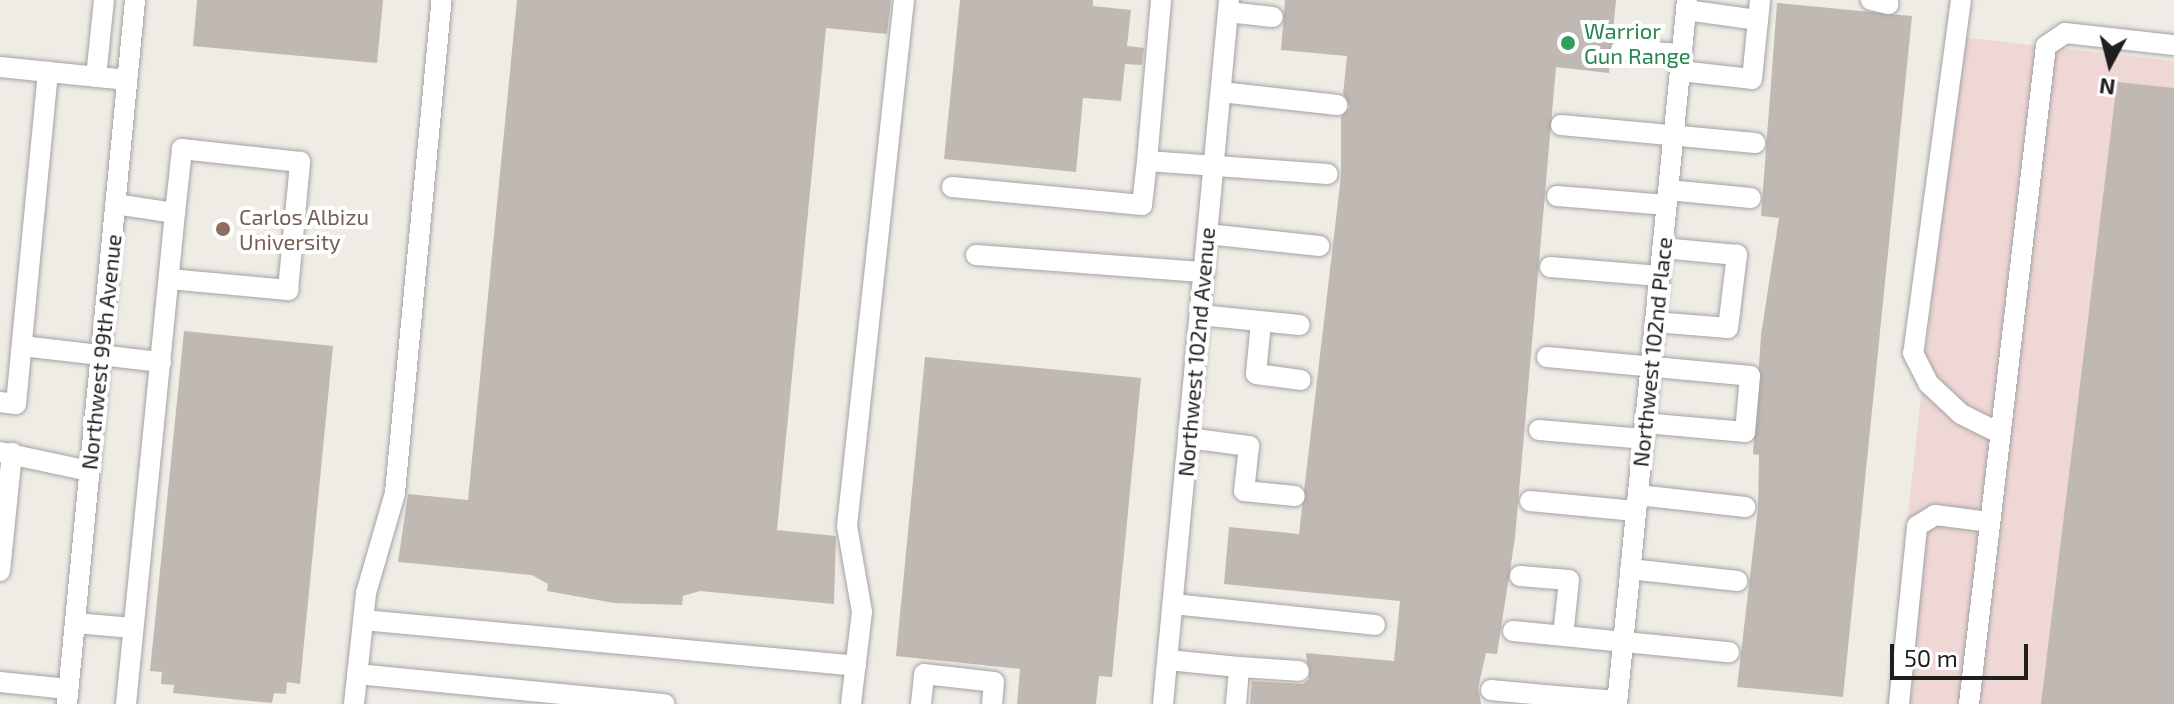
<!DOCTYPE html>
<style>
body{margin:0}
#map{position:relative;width:2174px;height:704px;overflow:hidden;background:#efece6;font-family:"Exo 2",sans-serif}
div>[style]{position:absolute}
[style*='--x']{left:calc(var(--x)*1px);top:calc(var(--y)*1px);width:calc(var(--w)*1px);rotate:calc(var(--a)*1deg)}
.commercial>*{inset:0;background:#efd7d6}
.building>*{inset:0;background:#c0b8b2}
.roads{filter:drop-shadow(0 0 2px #a3a3a3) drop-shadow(0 0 2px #a3a3a3)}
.minor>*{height:20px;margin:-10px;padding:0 10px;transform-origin:10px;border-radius:10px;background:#fff}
.dots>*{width:22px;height:22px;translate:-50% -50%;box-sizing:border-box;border:4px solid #fff;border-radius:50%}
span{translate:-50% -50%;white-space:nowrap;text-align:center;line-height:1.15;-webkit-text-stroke:8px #fff;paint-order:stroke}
.leisure-label{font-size:22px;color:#27864d}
.left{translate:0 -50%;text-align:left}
.education-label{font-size:22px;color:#785e54}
.street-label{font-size:22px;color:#1f1f1f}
.north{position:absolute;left:2070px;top:24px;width:80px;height:80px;-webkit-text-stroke:6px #fff;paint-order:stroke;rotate:187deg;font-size:22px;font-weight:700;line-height:32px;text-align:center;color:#1f1f1f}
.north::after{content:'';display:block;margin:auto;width:28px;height:36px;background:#1f1f1f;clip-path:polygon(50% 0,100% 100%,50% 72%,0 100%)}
.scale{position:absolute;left:1890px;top:644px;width:138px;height:36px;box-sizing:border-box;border:4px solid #1f1f1f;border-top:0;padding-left:10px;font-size:24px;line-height:28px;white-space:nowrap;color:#1f1f1f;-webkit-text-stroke:6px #fff;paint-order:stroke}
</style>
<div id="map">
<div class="commercial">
<i style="clip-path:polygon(1961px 37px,2174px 61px,2174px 704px,1887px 704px)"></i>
</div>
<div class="building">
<i style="clip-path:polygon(197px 0,383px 0,377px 63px,193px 46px)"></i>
<i style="clip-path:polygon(517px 0,891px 0,887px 34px,826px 28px,777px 530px,836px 536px,834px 604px,700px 591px,683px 596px,682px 605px,614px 603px,547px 591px,548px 584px,532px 575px,398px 562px,408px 494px,468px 500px)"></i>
<i style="clip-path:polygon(960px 0,1093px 0,1093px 6px,1131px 10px,1127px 46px,1144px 48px,1142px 65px,1125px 64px,1121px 101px,1083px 98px,1076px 172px,944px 159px)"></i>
<i style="clip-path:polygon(1285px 0,1616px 0,1609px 73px,1556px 67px,1515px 538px,1497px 654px,1486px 653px,1478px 688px,1481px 704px,1250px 704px,1252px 681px,1303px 684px,1309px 679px,1306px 653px,1394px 661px,1400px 601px,1224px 584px,1229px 527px,1299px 534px,1341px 176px,1341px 117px,1350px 107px,1343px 94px,1347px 56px,1281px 50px)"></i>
<i style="clip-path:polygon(1777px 3px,1912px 16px,1843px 697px,1737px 687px,1758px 508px,1759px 455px,1753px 454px,1761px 335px,1779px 218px,1761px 216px)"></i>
<i style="clip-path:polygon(2117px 82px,2174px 88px,2174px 704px,2041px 704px)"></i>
<i style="clip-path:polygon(184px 331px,333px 346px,300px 684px,287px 682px,286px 694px,274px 693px,272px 703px,173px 693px,174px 685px,161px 684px,162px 672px,150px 671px)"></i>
<i style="clip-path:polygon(925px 357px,1141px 378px,1112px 677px,1099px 676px,1096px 704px,1017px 704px,1020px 669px,896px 656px)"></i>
</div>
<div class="roads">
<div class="minor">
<i style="--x:1871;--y:0;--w:18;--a:13"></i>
<i style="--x:1961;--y:0;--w:356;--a:97.7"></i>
<i style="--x:1913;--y:353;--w:34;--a:63"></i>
<i style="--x:1928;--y:383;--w:45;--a:43.2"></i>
<i style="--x:1961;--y:414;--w:42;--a:26.6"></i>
<i style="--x:1686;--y:10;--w:73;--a:7.9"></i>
<i style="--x:1758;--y:20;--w:20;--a:-84"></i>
<i style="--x:1228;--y:12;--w:45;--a:6.3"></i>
<i style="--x:1621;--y:50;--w:60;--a:3.8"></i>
<i style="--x:0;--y:67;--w:128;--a:5.8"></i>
<i style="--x:1680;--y:71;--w:72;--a:6.3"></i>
<i style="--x:1752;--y:79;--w:59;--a:-84.2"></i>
<i style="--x:96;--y:77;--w:77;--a:-84.1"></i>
<i style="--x:1221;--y:92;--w:117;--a:6.4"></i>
<i style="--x:1561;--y:125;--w:195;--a:5.3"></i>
<i style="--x:1147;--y:161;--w:162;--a:-85"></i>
<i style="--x:952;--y:187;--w:191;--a:5.4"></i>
<i style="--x:1142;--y:205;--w:44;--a:-83.5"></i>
<i style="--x:1147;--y:161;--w:181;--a:4.1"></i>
<i style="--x:1668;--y:190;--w:83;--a:5.5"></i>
<i style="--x:1557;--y:196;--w:110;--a:4.7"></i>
<i style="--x:115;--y:204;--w:61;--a:8.5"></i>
<i style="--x:175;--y:213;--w:493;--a:95.7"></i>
<i style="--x:1207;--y:234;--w:113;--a:6.1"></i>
<i style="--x:976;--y:255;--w:229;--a:4.3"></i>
<i style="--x:1550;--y:267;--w:110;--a:4.7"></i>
<i style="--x:169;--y:279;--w:120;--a:5.3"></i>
<i style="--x:288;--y:290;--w:129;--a:-84.6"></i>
<i style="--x:300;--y:162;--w:119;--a:-173.7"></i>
<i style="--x:182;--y:149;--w:64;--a:96.2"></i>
<i style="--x:1200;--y:315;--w:100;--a:5.7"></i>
<i style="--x:1261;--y:322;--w:52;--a:95.5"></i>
<i style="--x:1256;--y:374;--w:45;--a:7.6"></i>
<i style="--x:1655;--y:322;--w:73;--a:4.7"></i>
<i style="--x:1728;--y:328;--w:74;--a:-83"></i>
<i style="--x:1737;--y:255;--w:75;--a:-174.7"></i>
<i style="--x:22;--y:346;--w:140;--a:6.6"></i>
<i style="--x:1547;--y:357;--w:204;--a:5.3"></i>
<i style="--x:1750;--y:376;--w:56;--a:95.1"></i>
<i style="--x:1745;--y:432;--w:100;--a:-174.9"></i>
<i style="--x:0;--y:402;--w:16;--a:7"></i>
<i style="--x:16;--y:404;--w:334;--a:-84.5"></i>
<i style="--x:1539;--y:430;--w:104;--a:4.9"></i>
<i style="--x:1188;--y:438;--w:62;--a:7.5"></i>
<i style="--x:1249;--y:446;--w:45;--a:96.3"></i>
<i style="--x:1244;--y:491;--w:51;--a:5.6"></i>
<i style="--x:0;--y:452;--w:91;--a:12.1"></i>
<i style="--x:1638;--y:495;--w:108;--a:6.4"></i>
<i style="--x:1530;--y:501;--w:106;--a:5.4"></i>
<i style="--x:1630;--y:569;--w:108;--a:6.4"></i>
<i style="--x:0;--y:571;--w:119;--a:-84.2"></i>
<i style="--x:1520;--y:576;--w:49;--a:4.7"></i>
<i style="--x:1569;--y:580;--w:56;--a:96.1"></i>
<i style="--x:1173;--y:604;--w:203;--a:5.9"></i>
<i style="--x:363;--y:620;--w:495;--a:5.3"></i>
<i style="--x:75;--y:623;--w:58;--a:4.9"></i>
<i style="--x:1513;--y:631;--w:217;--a:5.6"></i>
<i style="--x:1168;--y:660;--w:71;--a:5.6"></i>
<i style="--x:357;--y:674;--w:309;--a:5.6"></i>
<i style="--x:0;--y:682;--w:68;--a:5.9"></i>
<i style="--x:1491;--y:690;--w:53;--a:5.4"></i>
<i style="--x:1544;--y:695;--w:9;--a:96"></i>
<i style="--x:1544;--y:695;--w:73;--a:4.7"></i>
<i style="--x:67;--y:704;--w:707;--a:-84.48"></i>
<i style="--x:354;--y:704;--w:112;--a:-83.8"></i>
<i style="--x:366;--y:593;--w:104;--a:-73.8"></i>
<i style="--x:395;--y:493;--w:495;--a:-84.6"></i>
<i style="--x:851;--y:704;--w:93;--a:-83.2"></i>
<i style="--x:862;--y:612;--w:87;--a:-99.9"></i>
<i style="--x:847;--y:526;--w:529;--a:-83.82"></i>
<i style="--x:921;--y:704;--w:30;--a:-84"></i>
<i style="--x:924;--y:674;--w:70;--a:6.5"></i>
<i style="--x:994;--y:682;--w:22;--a:95"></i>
<i style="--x:1163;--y:704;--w:707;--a:-84.64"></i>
<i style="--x:1236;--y:704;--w:37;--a:-85"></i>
<i style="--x:1239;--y:667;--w:60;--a:3.8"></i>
<i style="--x:1617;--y:704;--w:707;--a:-84.32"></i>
<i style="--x:1899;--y:704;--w:179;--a:-84.2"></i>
<i style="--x:1917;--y:526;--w:21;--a:-31"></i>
<i style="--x:1935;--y:515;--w:54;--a:7.4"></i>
<i style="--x:1969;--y:704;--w:662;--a:-83.33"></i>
<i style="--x:2046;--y:46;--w:23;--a:-34"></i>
<i style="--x:2065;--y:33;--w:110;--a:6.3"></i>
</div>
</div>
<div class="dots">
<i style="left:1568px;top:43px;background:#2e9e5b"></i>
<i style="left:223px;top:229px;background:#8d6e63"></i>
</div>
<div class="leisure-label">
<span class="left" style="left:1584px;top:43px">Warrior<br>Gun Range</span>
</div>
<div class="education-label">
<span class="left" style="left:239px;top:229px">Carlos Albizu<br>University</span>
</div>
<div class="street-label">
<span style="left:101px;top:352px;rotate:-84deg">Northwest 99th Avenue</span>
<span style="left:1196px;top:352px;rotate:-85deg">Northwest 102nd Avenue</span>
<span style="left:1652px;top:352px;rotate:-84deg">Northwest 102nd Place</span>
</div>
<div class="north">N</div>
<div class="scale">50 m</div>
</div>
